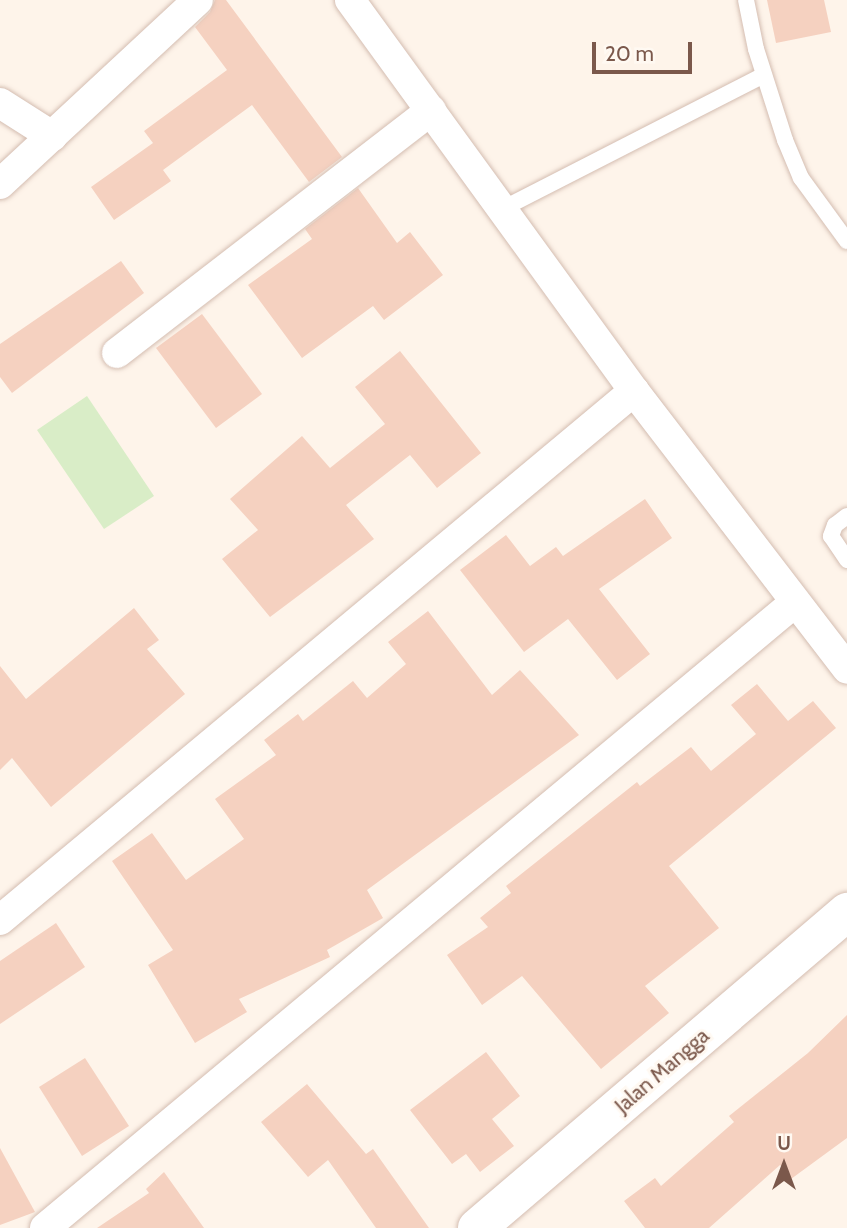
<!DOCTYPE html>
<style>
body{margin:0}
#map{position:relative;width:847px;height:1228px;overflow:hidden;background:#fef4ea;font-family:Cabin,sans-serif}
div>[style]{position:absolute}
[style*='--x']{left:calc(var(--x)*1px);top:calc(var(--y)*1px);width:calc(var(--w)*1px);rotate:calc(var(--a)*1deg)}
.green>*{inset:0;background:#d9edc7}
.building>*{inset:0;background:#f5d1c0}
.roads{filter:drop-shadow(0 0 2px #d4bdb1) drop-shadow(0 0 2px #d4bdb1)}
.service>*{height:16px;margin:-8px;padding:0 8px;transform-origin:8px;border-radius:8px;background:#fff}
.minor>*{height:30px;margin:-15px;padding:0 15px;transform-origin:15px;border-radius:15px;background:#fff}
.tertiary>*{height:38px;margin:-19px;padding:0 19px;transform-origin:19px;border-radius:19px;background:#fff}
span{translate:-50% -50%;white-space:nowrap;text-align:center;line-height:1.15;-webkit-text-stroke:6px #fff9f2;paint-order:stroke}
.street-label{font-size:21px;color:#7b584b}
.north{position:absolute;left:749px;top:1130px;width:70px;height:70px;-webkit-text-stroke:5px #fff9f2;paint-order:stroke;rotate:0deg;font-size:19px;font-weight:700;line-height:28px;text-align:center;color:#7b584b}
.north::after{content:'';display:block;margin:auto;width:24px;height:32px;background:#7b584b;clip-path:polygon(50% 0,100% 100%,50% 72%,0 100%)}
.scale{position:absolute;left:592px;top:42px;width:100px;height:32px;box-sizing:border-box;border:4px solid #7b584b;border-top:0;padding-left:9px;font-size:21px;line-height:24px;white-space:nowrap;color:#7b584b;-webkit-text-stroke:5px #fff9f2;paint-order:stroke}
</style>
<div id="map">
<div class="green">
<i style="clip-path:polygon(87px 396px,154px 496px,104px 529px,37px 430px)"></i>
</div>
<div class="building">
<i style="clip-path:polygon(215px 0,226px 0,342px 157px,309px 182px,252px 105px,163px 170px,171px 181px,114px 220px,91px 187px,153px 143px,144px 131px,227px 70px,195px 27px,210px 12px)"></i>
<i style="clip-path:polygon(767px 0,824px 0,831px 32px,776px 43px)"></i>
<i style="clip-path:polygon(358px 188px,397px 243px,410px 232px,443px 275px,384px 320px,373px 306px,302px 358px,248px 285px,312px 239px,305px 229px)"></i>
<i style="clip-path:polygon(121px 261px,144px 293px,12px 393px,0 377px,0 344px)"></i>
<i style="clip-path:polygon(202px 314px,262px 394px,216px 428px,156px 348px)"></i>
<i style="clip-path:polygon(400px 351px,481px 453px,437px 488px,410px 455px,346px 505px,374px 539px,270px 617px,222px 559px,258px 530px,230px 499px,302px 436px,330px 468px,385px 424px,355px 387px)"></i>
<i style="clip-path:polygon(645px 499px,672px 538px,599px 589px,650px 654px,617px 680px,568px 619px,524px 652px,460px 570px,506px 535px,530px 566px,556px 547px,563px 556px)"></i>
<i style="clip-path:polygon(134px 608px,159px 640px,147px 649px,185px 694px,51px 807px,12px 758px,0 770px,0 666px,26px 699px)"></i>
<i style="clip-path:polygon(428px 611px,492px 695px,520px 670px,579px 735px,367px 890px,383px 918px,327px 950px,330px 957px,239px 999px,247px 1012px,195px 1043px,148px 965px,173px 950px,112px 861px,152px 833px,186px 880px,244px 839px,215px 799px,276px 755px,264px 740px,298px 714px,303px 721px,353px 681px,367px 698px,406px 664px,388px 642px)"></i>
<i style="clip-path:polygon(757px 684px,788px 721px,813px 701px,836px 728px,669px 866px,719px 928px,645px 986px,669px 1013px,601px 1069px,522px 976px,482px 1005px,447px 955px,488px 927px,480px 918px,511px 893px,506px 886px,637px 782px,640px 786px,691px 747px,711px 771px,756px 734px,731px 705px)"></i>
<i style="clip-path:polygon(56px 923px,85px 967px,0 1024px,0 961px)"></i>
<i style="clip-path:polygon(847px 1015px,847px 1138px,791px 1179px,780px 1165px,709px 1228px,645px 1228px,624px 1201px,655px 1178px,661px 1186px,734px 1122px,729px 1116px,808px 1053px)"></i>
<i style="clip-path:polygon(486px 1052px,520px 1096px,492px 1119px,514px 1146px,480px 1172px,466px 1154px,452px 1164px,410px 1110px)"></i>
<i style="clip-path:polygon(85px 1058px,129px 1126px,82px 1156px,39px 1087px)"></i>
<i style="clip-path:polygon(307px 1084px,366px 1154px,373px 1149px,429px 1228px,376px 1228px,328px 1160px,308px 1177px,261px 1122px)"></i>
<i style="clip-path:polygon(0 1148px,35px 1212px,0 1225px)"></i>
<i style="clip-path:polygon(164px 1172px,204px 1228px,97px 1228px,149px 1193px,146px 1189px)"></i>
</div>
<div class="roads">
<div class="service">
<i style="--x:746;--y:0;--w:50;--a:78.5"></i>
<i style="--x:756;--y:49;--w:96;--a:72.3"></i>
<i style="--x:785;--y:140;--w:41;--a:67.2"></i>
<i style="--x:801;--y:178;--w:78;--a:53.9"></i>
<i style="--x:502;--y:209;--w:294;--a:-27.1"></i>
<i style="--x:847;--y:516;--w:15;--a:143"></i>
<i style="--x:835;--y:525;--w:12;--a:110"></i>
<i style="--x:831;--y:536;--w:29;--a:56"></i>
</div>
<div class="minor">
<i style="--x:350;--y:0;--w:483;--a:54"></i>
<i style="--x:634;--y:391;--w:350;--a:52.5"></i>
<i style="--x:0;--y:103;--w:62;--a:32.4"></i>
<i style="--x:0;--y:184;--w:270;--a:-42.9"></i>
<i style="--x:117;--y:353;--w:397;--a:-37.7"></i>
<i style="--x:0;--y:920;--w:826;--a:-39.84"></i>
<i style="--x:45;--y:1228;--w:976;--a:-39.84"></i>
</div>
<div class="tertiary">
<i style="--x:477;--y:1228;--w:487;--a:-40.5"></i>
</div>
</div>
<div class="street-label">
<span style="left:662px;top:1071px;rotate:-41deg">Jalan Mangga</span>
</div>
<div class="north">U</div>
<div class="scale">20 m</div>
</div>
